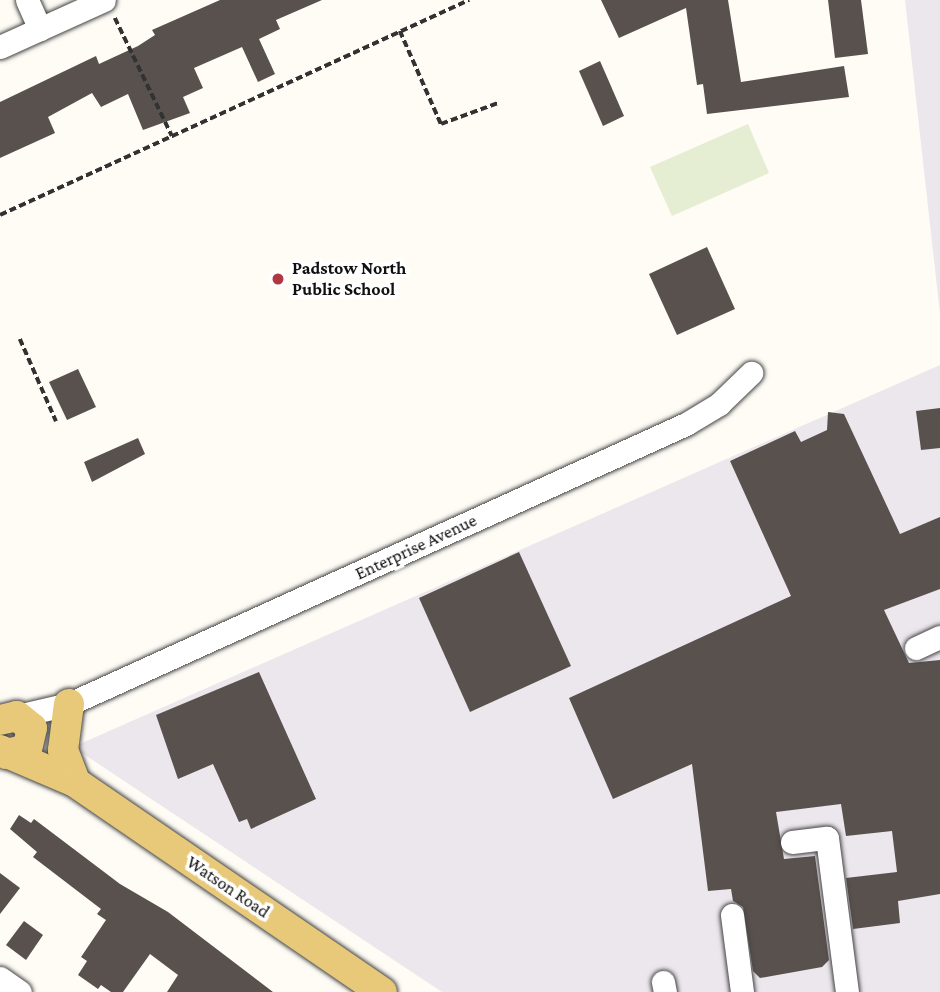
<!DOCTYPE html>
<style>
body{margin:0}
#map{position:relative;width:940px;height:992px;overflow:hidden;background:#fefcf5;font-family:"Crimson Pro",serif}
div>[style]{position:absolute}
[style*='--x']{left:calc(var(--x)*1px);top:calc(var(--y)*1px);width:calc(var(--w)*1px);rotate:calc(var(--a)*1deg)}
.industrial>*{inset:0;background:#ece6ed}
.pitch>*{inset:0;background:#e5edd2}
.building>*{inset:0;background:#58514e}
.path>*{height:3.5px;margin-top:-1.75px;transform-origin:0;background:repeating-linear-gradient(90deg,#323232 0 7px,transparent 0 10.5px)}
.roads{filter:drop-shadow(0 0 2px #434343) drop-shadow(0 0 2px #434343)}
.minor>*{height:23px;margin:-11.5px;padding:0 11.5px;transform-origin:11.5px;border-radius:11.5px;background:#fff}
.major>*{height:30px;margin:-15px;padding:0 15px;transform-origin:15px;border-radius:15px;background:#e8c97a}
.dots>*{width:19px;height:19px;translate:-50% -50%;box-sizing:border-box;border:4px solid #fff;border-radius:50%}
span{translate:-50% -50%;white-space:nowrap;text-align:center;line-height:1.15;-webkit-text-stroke:7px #fff;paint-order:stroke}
.poi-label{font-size:18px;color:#101010;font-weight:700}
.left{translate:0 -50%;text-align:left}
.street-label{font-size:18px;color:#101010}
</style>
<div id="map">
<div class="industrial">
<i style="clip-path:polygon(905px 0,940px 0,940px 314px)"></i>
<i style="clip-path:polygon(940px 365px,940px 992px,442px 992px,73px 747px)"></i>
</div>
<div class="pitch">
<i style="clip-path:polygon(748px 124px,769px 173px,672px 216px,650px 167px)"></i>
</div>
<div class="building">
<i style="clip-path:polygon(220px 0,322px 0,276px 20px,280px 29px,259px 39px,275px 74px,258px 82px,242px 47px,194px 68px,203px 88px,183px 97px,190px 113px,143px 130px,128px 94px,101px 107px,92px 93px,48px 117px,55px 133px,0 158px,0 102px,96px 56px,99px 64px,138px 46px,155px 35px,152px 30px)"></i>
<i style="clip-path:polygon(601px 0,728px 0,741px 82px,844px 66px,849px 97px,707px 114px,703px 84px,697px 85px,686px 8px,619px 38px)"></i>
<i style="clip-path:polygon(828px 0,861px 0,868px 54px,835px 58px)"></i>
<i style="clip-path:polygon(600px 61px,624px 116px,603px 126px,579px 71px)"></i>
<i style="clip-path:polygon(707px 247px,735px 309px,677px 335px,649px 274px)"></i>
<i style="clip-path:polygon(78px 369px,96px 407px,67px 420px,49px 382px)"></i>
<i style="clip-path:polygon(940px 408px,940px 448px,921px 450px,916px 411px)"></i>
<i style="clip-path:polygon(828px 412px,844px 414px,900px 534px,940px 517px,940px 589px,884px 610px,909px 663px,940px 660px,940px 894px,898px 901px,900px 923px,853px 929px,846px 878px,897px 872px,892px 831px,846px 836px,841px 804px,776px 812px,784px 859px,815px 856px,829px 960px,822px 967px,760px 978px,753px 971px,743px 907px,733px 901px,731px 889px,708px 891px,692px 764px,613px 799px,569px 698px,791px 596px,730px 461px,795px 431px,801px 442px,827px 430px)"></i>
<i style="clip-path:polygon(138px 438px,145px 454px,92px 482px,84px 462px)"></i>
<i style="clip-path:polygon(519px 552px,571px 666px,470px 712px,419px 598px)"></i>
<i style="clip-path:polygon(259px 672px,316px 799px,251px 829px,247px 819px,239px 822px,213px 764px,178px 779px,156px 715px)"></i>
<i style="clip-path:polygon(19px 815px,31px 823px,34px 819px,120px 884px,168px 912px,273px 992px,167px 992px,178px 975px,150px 954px,123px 992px,111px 992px,101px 985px,98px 989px,78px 975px,87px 961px,81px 957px,106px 920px,97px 914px,101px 909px,33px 857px,37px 852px,10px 829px)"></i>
<i style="clip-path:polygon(0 873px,20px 888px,0 914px)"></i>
<i style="clip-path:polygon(24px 921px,43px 935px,26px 960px,6px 945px)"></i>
</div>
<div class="path">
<i style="--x:115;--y:18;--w:131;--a:64.2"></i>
<i style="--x:400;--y:31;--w:102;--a:66.2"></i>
<i style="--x:441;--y:124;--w:61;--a:-20.2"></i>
<i style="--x:0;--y:215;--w:516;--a:-24.63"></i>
<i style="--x:20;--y:339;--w:90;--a:66.3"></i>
</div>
<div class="roads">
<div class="minor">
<i style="--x:27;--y:0;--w:32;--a:66"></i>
<i style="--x:0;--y:47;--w:114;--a:-24.3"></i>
<i style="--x:916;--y:648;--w:26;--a:-25"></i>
<i style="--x:17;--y:716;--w:53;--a:-13"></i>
<i style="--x:69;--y:704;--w:678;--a:-24.41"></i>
<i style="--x:686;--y:424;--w:39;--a:-31"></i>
<i style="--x:719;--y:404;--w:45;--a:-44.1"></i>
<i style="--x:792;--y:842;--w:35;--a:-7"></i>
<i style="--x:827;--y:838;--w:155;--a:82.6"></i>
<i style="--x:732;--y:915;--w:78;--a:82.6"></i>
<i style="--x:0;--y:978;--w:24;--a:35"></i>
<i style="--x:663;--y:982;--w:10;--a:79"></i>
</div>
<div class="major">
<i style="--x:69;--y:704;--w:46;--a:97.4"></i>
<i style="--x:63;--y:750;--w:34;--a:69"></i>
<i style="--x:0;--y:720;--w:17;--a:-13"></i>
<i style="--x:17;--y:716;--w:19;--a:39"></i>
<i style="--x:32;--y:728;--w:22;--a:103"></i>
<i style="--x:27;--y:749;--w:21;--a:166"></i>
<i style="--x:0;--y:750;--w:82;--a:23.1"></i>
<i style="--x:75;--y:782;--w:372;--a:34.4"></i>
</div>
</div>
<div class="dots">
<i style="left:278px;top:279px;background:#b03842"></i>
</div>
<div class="poi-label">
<span class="left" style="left:292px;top:279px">Padstow North<br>Public School</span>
</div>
<div class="street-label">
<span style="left:416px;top:547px;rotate:-25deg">Enterprise Avenue</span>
<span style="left:228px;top:887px;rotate:34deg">Watson Road</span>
</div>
</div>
